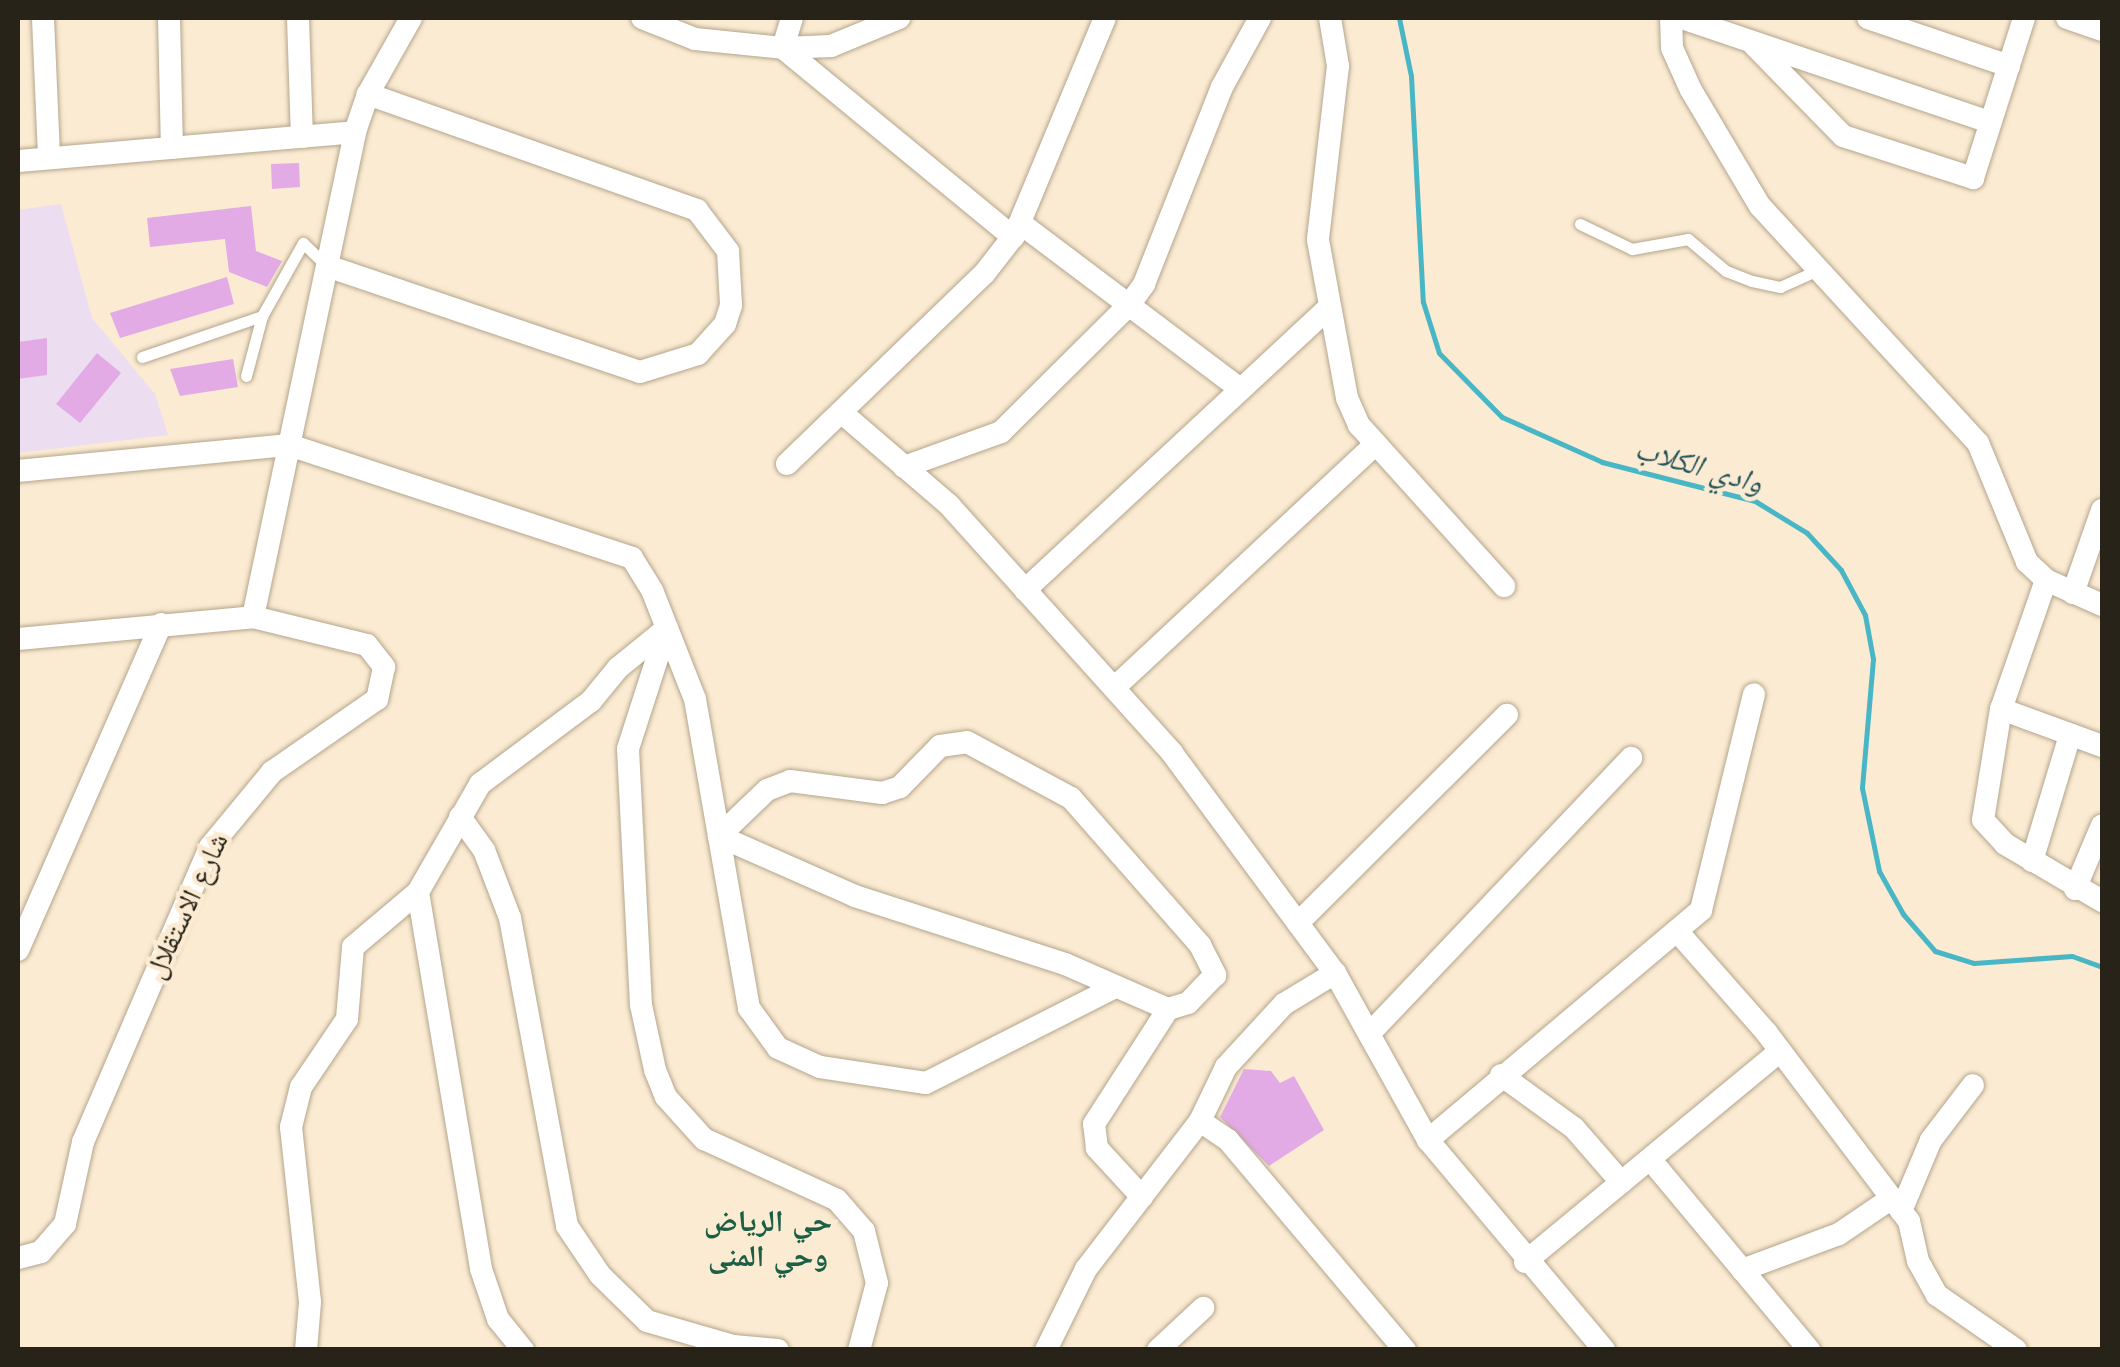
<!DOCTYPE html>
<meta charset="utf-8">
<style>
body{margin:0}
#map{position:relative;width:2120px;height:1367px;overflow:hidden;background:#fbebd2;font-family:"Work Sans","Noto Naskh Arabic",sans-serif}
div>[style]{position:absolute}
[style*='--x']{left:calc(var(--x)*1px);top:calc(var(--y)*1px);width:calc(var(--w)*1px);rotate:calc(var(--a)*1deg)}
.medical>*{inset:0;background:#edddf0}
.stream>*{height:5px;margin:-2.5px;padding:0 2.5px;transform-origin:2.5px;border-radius:2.5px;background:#49b6c6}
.building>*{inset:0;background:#e3abe6}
.roads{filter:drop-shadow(0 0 2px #b4a58d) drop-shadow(0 0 2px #b4a58d)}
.lane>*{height:11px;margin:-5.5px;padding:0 5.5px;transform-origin:5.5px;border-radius:5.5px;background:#fff}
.street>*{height:22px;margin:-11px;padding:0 11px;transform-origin:11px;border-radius:11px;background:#fff}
span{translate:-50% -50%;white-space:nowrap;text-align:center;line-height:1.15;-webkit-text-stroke:9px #fbebd2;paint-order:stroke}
.street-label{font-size:28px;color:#282319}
.water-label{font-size:30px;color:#24535a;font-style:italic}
.neighbourhood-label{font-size:30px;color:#1b5f45;font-weight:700}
.frame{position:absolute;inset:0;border:20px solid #282319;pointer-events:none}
</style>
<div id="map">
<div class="medical">
<i style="clip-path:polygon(61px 204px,92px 318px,155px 394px,168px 435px,18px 453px,18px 210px)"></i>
</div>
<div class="stream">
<i style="--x:1399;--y:18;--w:59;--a:78.3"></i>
<i style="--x:1411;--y:76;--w:226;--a:87"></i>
<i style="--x:1423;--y:302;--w:53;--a:72.6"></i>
<i style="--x:1439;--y:353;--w:90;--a:45.5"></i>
<i style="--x:1502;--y:417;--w:110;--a:24.2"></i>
<i style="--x:1602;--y:462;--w:158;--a:14.3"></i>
<i style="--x:1755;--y:501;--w:61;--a:31.6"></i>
<i style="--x:1807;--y:533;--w:50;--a:47.4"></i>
<i style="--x:1841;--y:570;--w:51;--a:61.9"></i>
<i style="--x:1865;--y:615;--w:45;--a:79.7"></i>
<i style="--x:1873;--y:659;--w:129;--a:94.9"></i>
<i style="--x:1862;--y:788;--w:85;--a:78.4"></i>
<i style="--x:1879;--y:871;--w:49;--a:60.8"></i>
<i style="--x:1903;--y:914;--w:49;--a:49.1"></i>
<i style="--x:1935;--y:951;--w:41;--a:17.1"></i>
<i style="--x:1974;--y:963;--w:98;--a:-4.1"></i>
<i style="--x:2072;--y:956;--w:32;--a:20"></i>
</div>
<div class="building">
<i style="clip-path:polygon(299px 163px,300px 187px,272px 189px,271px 164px)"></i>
<i style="clip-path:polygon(251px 206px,256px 251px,282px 261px,267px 287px,229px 272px,225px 239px,150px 247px,147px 218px)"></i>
<i style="clip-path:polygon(227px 277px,234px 304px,120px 338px,110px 313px)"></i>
<i style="clip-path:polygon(47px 338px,47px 375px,18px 379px,18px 342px)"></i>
<i style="clip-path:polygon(97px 353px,121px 373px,80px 423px,56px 404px)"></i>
<i style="clip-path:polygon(233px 359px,238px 387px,180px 396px,170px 369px)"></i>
<i style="clip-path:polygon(1244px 1069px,1271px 1071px,1280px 1083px,1294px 1076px,1324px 1130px,1269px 1166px,1220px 1117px)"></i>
</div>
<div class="roads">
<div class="lane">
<i style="--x:1580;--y:224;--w:58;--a:25.7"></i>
<i style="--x:1632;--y:249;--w:57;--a:-10.1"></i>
<i style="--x:1688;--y:239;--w:50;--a:40.1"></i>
<i style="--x:1726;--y:271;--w:28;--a:21"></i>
<i style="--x:1752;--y:281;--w:29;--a:12"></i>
<i style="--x:1780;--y:287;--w:42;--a:-24.1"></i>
<i style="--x:142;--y:357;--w:127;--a:-18.9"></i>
<i style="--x:262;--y:316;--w:84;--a:-60.7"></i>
<i style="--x:303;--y:243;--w:33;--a:44"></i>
<i style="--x:246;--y:376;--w:62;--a:-75.1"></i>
</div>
<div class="street">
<i style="--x:43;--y:18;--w:140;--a:87.5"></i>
<i style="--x:169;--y:18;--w:130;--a:88.7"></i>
<i style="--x:298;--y:18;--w:119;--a:88.1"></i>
<i style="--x:642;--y:18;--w:57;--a:21.6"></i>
<i style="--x:695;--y:39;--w:88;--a:5.8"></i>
<i style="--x:783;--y:48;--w:48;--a:-2.4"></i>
<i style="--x:831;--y:46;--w:74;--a:-22.4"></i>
<i style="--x:792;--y:18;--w:31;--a:107"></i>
<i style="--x:783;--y:48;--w:298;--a:39.4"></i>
<i style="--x:1330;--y:18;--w:49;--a:80.5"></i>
<i style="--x:1338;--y:66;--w:175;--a:96.6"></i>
<i style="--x:1318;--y:240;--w:161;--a:79.6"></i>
<i style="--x:1347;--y:398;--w:30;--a:66"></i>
<i style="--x:1359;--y:425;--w:217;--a:48"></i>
<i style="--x:1671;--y:18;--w:30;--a:88"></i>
<i style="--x:1672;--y:48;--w:46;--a:65.7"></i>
<i style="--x:1691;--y:90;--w:135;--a:59.3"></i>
<i style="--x:1760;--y:206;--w:322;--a:47.4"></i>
<i style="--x:1978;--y:443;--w:129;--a:67.6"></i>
<i style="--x:2027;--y:562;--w:26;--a:43"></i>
<i style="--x:2046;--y:580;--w:61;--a:24.1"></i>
<i style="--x:1682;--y:18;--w:325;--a:18.7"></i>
<i style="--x:1868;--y:18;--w:149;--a:18.8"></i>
<i style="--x:2067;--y:18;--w:37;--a:19"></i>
<i style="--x:1754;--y:45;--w:127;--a:45.6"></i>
<i style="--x:1843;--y:136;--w:137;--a:17.9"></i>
<i style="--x:1973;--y:178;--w:168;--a:-72.3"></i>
<i style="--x:18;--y:161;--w:338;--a:-4.9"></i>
<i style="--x:1020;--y:223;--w:276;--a:37"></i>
<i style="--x:327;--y:266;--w:330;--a:18.7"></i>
<i style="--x:640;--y:372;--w:61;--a:-17.2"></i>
<i style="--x:698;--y:354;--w:40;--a:-48"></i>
<i style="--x:725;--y:324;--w:20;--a:-72"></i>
<i style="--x:731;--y:305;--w:54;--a:-93.2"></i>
<i style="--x:728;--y:251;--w:51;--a:-127.1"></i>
<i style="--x:697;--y:210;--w:349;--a:-160.6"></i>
<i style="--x:841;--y:412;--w:143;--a:40.7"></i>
<i style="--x:949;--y:505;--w:334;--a:48"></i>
<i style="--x:1172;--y:753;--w:274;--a:53.5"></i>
<i style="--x:1335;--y:973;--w:191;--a:60.9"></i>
<i style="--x:1428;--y:1140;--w:274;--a:50"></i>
<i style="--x:787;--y:464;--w:274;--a:-44"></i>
<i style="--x:984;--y:274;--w:51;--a:-52.2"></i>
<i style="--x:1015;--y:234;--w:234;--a:-67.4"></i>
<i style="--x:904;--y:467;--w:103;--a:-19.8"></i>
<i style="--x:1001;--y:432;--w:180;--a:-44.8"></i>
<i style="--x:1129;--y:305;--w:26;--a:-54"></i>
<i style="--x:1144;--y:284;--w:212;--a:-68.4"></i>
<i style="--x:1222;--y:87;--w:79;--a:-61.2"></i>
<i style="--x:18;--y:471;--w:272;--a:-5.5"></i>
<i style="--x:289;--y:445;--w:361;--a:18.2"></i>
<i style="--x:632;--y:558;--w:38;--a:58"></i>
<i style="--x:652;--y:590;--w:117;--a:68.5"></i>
<i style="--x:695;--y:699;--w:314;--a:80.1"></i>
<i style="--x:749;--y:1008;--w:49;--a:54.1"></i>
<i style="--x:778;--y:1048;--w:46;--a:24.3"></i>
<i style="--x:820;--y:1067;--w:107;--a:8.6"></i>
<i style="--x:926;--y:1083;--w:210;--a:-26.9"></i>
<i style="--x:2046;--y:580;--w:137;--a:109.2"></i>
<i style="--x:2001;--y:709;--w:112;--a:99.2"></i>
<i style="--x:1983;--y:820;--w:33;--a:47"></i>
<i style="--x:2005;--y:844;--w:113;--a:30.4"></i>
<i style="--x:1025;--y:590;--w:414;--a:-42.9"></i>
<i style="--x:2073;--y:593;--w:88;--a:-70.7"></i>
<i style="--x:253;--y:617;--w:496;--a:-78.1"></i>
<i style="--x:355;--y:132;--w:40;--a:-71.1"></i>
<i style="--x:368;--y:94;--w:87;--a:-60.5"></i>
<i style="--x:666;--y:631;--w:124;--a:107.9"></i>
<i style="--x:628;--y:749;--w:256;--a:87.1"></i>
<i style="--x:641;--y:1005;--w:66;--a:77.8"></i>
<i style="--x:655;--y:1070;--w:29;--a:68"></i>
<i style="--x:666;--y:1097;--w:57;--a:47.9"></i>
<i style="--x:704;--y:1139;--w:146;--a:24.6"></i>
<i style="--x:837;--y:1200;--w:41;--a:48.9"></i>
<i style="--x:864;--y:1231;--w:54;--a:76"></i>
<i style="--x:877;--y:1283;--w:69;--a:105"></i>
<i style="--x:18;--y:639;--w:236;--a:-5.3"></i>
<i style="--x:253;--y:617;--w:117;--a:13.8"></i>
<i style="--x:367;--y:645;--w:28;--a:52"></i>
<i style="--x:384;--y:667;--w:33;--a:102"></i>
<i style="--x:377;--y:699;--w:128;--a:145.2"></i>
<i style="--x:272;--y:772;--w:97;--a:129.6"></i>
<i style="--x:210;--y:847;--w:321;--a:113.3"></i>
<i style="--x:83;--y:1142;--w:84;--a:102.4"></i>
<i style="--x:65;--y:1224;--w:37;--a:131"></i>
<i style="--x:41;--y:1252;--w:24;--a:165"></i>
<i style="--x:1114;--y:688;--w:358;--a:-43"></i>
<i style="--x:2001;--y:709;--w:108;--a:20.1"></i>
<i style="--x:967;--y:742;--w:118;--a:28.3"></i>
<i style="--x:1071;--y:798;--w:196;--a:48.7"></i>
<i style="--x:1200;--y:945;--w:34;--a:63"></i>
<i style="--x:1215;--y:975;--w:39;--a:134"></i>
<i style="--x:1188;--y:1003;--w:21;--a:163"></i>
<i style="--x:1168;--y:1009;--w:112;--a:-156.4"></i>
<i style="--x:1065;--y:964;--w:221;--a:-162.1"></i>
<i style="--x:855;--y:896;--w:149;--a:-156.2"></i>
<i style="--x:719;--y:836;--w:66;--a:-43.8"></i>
<i style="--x:767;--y:790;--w:25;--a:-21"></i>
<i style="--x:790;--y:781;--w:93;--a:7.4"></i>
<i style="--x:882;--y:793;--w:19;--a:-18"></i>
<i style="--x:900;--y:787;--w:57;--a:-45.7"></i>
<i style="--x:940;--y:746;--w:27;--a:-8"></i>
<i style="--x:460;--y:817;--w:41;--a:54"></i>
<i style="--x:484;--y:850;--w:73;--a:69.1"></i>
<i style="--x:510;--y:918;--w:313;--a:79.5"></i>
<i style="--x:567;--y:1226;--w:59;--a:56"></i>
<i style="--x:600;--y:1275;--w:66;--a:44.4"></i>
<i style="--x:647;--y:1321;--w:90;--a:16.2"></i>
<i style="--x:733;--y:1346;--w:45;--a:5.1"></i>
<i style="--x:2032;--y:861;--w:132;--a:-73.2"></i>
<i style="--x:2075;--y:889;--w:69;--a:-67.1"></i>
<i style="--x:418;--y:892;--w:382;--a:80.5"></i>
<i style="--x:481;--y:1269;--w:53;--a:71.2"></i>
<i style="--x:498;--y:1319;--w:40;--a:51"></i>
<i style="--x:1298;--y:923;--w:295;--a:-44.9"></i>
<i style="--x:1677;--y:931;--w:135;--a:48.6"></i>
<i style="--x:1766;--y:1032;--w:237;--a:52.9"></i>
<i style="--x:1909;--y:1221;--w:41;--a:77.3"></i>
<i style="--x:1918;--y:1261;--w:39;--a:61"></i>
<i style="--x:1937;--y:1295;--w:96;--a:34.8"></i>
<i style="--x:18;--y:950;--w:356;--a:-66.3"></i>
<i style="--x:1371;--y:1032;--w:378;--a:-46.5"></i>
<i style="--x:1501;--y:1075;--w:90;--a:36"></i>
<i style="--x:1574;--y:1128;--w:72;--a:49"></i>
<i style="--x:1200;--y:1121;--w:34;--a:34"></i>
<i style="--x:1228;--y:1140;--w:275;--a:49.9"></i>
<i style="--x:1428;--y:1140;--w:357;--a:-40.1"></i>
<i style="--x:1701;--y:910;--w:222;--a:-76.2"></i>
<i style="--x:1650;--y:1159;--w:249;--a:50.2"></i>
<i style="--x:1142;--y:1197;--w:67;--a:-132.6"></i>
<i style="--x:1097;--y:1148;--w:24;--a:-97"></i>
<i style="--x:1094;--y:1124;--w:137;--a:-57.2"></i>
<i style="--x:1901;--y:1211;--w:77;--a:-67.1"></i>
<i style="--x:1931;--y:1140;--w:69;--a:-52.6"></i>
<i style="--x:1525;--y:1262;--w:331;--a:-39.6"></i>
<i style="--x:1742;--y:1270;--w:103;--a:-20.4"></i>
<i style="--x:1839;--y:1234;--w:64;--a:-34.2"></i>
<i style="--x:306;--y:1350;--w:48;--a:-85.2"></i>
<i style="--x:310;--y:1302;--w:176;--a:-96.2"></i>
<i style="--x:291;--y:1127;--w:41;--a:-76"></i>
<i style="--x:301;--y:1087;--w:82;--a:-55.9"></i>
<i style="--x:347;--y:1019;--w:72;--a:-85.2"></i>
<i style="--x:353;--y:947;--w:85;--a:-40.2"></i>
<i style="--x:418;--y:892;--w:125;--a:-60.1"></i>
<i style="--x:480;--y:784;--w:139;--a:-36.8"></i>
<i style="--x:591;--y:701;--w:43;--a:-50.7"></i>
<i style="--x:618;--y:668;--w:63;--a:-39.2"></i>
<i style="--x:1046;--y:1350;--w:90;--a:-63.7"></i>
<i style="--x:1086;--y:1269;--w:187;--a:-52.4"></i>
<i style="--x:1200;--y:1121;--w:60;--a:-64.3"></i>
<i style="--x:1226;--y:1067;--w:86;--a:-47.4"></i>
<i style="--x:1284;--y:1004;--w:60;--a:-31.3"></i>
<i style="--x:1158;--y:1350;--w:62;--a:-43"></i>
</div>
</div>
<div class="street-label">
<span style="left:187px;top:906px;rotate:-65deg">شارع الاستقلال</span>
</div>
<div class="water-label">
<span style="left:1699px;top:466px;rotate:16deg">وادي الكلاب</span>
</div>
<div class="neighbourhood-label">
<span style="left:768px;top:1238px">حي الرياض<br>وحي المنى</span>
</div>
<div class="frame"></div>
</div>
